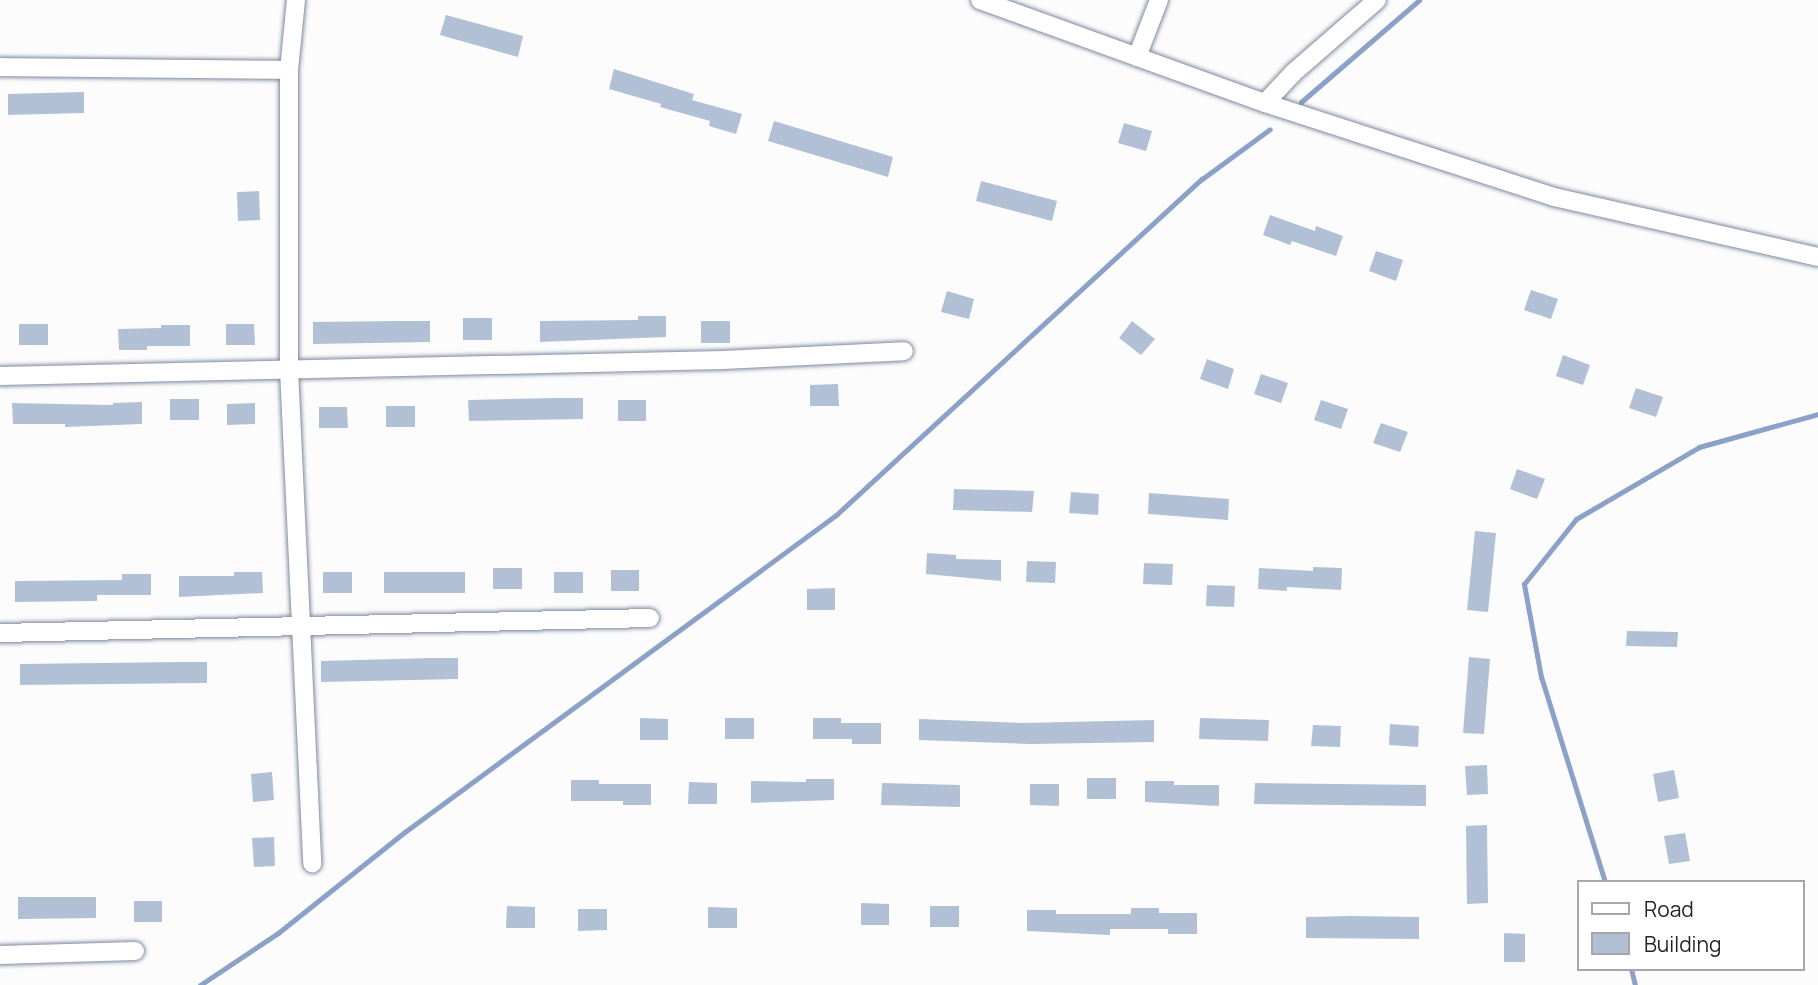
<!DOCTYPE html>
<style>
body{margin:0}
#map{position:relative;width:1818px;height:985px;overflow:hidden;background:#fcfcfc;font-family:Manrope,sans-serif}
div>[style]{position:absolute}
[style*='--x']{left:calc(var(--x)*1px);top:calc(var(--y)*1px);width:calc(var(--w)*1px);rotate:calc(var(--a)*1deg)}
.stream>*{height:5px;margin:-2.5px;padding:0 2.5px;transform-origin:2.5px;border-radius:2.5px;background:#8ba1c8}
.building>*{inset:0;background:#b2c0d6}
.roads{filter:drop-shadow(0 0 2px #7d8a9f) drop-shadow(0 0 2px #7d8a9f)}
.minor>*{height:18px;margin:-9px;padding:0 9px;transform-origin:9px;border-radius:9px;background:#fff}
span{translate:-50% -50%;white-space:nowrap;text-align:center;line-height:1.15;-webkit-text-stroke:6px #fff;paint-order:stroke}
.legend{position:absolute;left:1577px;top:880px;width:228px;height:91px;box-sizing:border-box;background:#fff;border:2px solid #a5a7aa;margin:0;padding:9px 12px;list-style:none;font-size:21px;color:#1e232b}
.legend li{display:flex;align-items:center;gap:14px;height:35px}
.legend b{width:35px;border:2px solid #a5a7aa}
</style>
<div id="map">
<div class="stream">
<i style="--x:1301;--y:102;--w:156;--a:-40.8"></i>
<i style="--x:1605;--y:882;--w:215;--a:-107.3"></i>
<i style="--x:1541;--y:677;--w:95;--a:-100.4"></i>
<i style="--x:1524;--y:584;--w:83;--a:-51.3"></i>
<i style="--x:1576;--y:519;--w:143;--a:-30.3"></i>
<i style="--x:1699;--y:447;--w:123;--a:-15.5"></i>
<i style="--x:1631;--y:969;--w:16;--a:76"></i>
<i style="--x:200;--y:985;--w:94;--a:-33.7"></i>
<i style="--x:278;--y:933;--w:164;--a:-38.6"></i>
<i style="--x:406;--y:831;--w:534;--a:-36.31"></i>
<i style="--x:836;--y:515;--w:497;--a:-42.6"></i>
<i style="--x:1202;--y:179;--w:84;--a:-36.3"></i>
</div>
<div class="building">
<i style="clip-path:polygon(446px 15px,523px 36px,518px 57px,440px 35px)"></i>
<i style="clip-path:polygon(614px 69px,694px 94px,692px 100px,742px 114px,736px 134px,709px 126px,710px 121px,660px 107px,661px 104px,609px 89px)"></i>
<i style="clip-path:polygon(84px 92px,84px 113px,8px 115px,8px 94px)"></i>
<i style="clip-path:polygon(774px 121px,893px 157px,888px 177px,768px 141px)"></i>
<i style="clip-path:polygon(1124px 123px,1152px 131px,1146px 151px,1118px 143px)"></i>
<i style="clip-path:polygon(981px 181px,1057px 201px,1052px 221px,976px 201px)"></i>
<i style="clip-path:polygon(259px 191px,260px 220px,238px 221px,237px 192px)"></i>
<i style="clip-path:polygon(1270px 215px,1315px 231px,1316px 226px,1343px 236px,1336px 256px,1292px 241px,1290px 245px,1263px 235px)"></i>
<i style="clip-path:polygon(1376px 251px,1403px 260px,1396px 281px,1369px 271px)"></i>
<i style="clip-path:polygon(1531px 290px,1558px 299px,1551px 319px,1524px 310px)"></i>
<i style="clip-path:polygon(947px 291px,974px 299px,969px 319px,941px 312px)"></i>
<i style="clip-path:polygon(638px 316px,666px 316px,666px 337px,540px 342px,540px 321px,638px 320px)"></i>
<i style="clip-path:polygon(463px 318px,492px 318px,492px 340px,463px 340px)"></i>
<i style="clip-path:polygon(401px 321px,430px 321px,430px 342px,313px 344px,313px 322px)"></i>
<i style="clip-path:polygon(701px 321px,730px 321px,730px 343px,701px 343px)"></i>
<i style="clip-path:polygon(1132px 321px,1155px 339px,1141px 355px,1119px 338px)"></i>
<i style="clip-path:polygon(19px 324px,48px 324px,48px 345px,19px 345px)"></i>
<i style="clip-path:polygon(226px 324px,254px 324px,255px 345px,226px 345px)"></i>
<i style="clip-path:polygon(161px 325px,190px 325px,190px 346px,147px 346px,147px 350px,119px 350px,118px 329px,161px 328px)"></i>
<i style="clip-path:polygon(1563px 355px,1590px 365px,1583px 385px,1556px 376px)"></i>
<i style="clip-path:polygon(1207px 359px,1234px 369px,1228px 389px,1200px 379px)"></i>
<i style="clip-path:polygon(1261px 374px,1288px 383px,1281px 403px,1254px 394px)"></i>
<i style="clip-path:polygon(838px 384px,839px 406px,810px 406px,810px 385px)"></i>
<i style="clip-path:polygon(1636px 388px,1663px 397px,1656px 417px,1629px 408px)"></i>
<i style="clip-path:polygon(554px 398px,583px 398px,583px 419px,469px 421px,468px 400px)"></i>
<i style="clip-path:polygon(170px 399px,199px 399px,199px 420px,170px 420px)"></i>
<i style="clip-path:polygon(618px 400px,646px 400px,646px 421px,618px 421px)"></i>
<i style="clip-path:polygon(1321px 400px,1348px 409px,1341px 429px,1314px 420px)"></i>
<i style="clip-path:polygon(142px 402px,142px 424px,65px 427px,65px 424px,13px 424px,12px 403px,113px 405px,113px 403px)"></i>
<i style="clip-path:polygon(255px 403px,255px 424px,227px 425px,227px 404px)"></i>
<i style="clip-path:polygon(386px 406px,415px 406px,415px 427px,386px 427px)"></i>
<i style="clip-path:polygon(319px 407px,347px 407px,348px 428px,319px 428px)"></i>
<i style="clip-path:polygon(1381px 423px,1408px 432px,1400px 452px,1373px 443px)"></i>
<i style="clip-path:polygon(1517px 469px,1545px 479px,1537px 499px,1510px 489px)"></i>
<i style="clip-path:polygon(954px 489px,1034px 491px,1032px 512px,953px 510px)"></i>
<i style="clip-path:polygon(1071px 492px,1099px 494px,1098px 515px,1069px 513px)"></i>
<i style="clip-path:polygon(1149px 493px,1229px 499px,1228px 520px,1148px 514px)"></i>
<i style="clip-path:polygon(1475px 531px,1496px 533px,1488px 612px,1467px 610px)"></i>
<i style="clip-path:polygon(927px 553px,956px 555px,956px 559px,1001px 560px,1001px 581px,926px 574px)"></i>
<i style="clip-path:polygon(1027px 561px,1056px 562px,1055px 583px,1026px 582px)"></i>
<i style="clip-path:polygon(1144px 563px,1173px 564px,1172px 585px,1143px 584px)"></i>
<i style="clip-path:polygon(1313px 567px,1342px 568px,1341px 590px,1287px 587px,1287px 591px,1258px 589px,1259px 568px,1313px 571px)"></i>
<i style="clip-path:polygon(493px 568px,522px 568px,522px 589px,493px 589px)"></i>
<i style="clip-path:polygon(611px 570px,639px 570px,639px 591px,611px 591px)"></i>
<i style="clip-path:polygon(234px 572px,262px 572px,263px 593px,179px 597px,179px 576px,234px 576px)"></i>
<i style="clip-path:polygon(323px 572px,352px 572px,352px 593px,323px 593px)"></i>
<i style="clip-path:polygon(384px 572px,465px 572px,465px 593px,384px 593px)"></i>
<i style="clip-path:polygon(554px 572px,583px 572px,583px 593px,554px 593px)"></i>
<i style="clip-path:polygon(122px 574px,151px 574px,151px 595px,97px 595px,97px 601px,15px 602px,15px 581px,122px 580px)"></i>
<i style="clip-path:polygon(1207px 585px,1235px 586px,1234px 607px,1206px 606px)"></i>
<i style="clip-path:polygon(835px 588px,835px 610px,807px 610px,807px 589px)"></i>
<i style="clip-path:polygon(1627px 631px,1678px 632px,1677px 647px,1626px 646px)"></i>
<i style="clip-path:polygon(1469px 657px,1490px 659px,1484px 734px,1463px 733px)"></i>
<i style="clip-path:polygon(430px 658px,458px 658px,458px 679px,321px 682px,321px 661px)"></i>
<i style="clip-path:polygon(178px 662px,207px 662px,207px 683px,20px 685px,20px 664px)"></i>
<i style="clip-path:polygon(640px 718px,668px 719px,668px 740px,640px 740px)"></i>
<i style="clip-path:polygon(725px 718px,754px 718px,754px 739px,725px 739px)"></i>
<i style="clip-path:polygon(813px 718px,841px 718px,841px 723px,881px 723px,881px 744px,852px 744px,852px 739px,813px 739px)"></i>
<i style="clip-path:polygon(1200px 718px,1269px 720px,1268px 741px,1199px 739px)"></i>
<i style="clip-path:polygon(919px 719px,1022px 723px,1154px 720px,1154px 742px,1031px 744px,919px 740px)"></i>
<i style="clip-path:polygon(1390px 724px,1419px 726px,1418px 747px,1389px 745px)"></i>
<i style="clip-path:polygon(1313px 725px,1341px 726px,1340px 747px,1311px 746px)"></i>
<i style="clip-path:polygon(1487px 765px,1488px 794px,1467px 795px,1465px 766px)"></i>
<i style="clip-path:polygon(1674px 770px,1679px 798px,1658px 802px,1653px 774px)"></i>
<i style="clip-path:polygon(272px 772px,274px 800px,253px 802px,251px 774px)"></i>
<i style="clip-path:polygon(1087px 778px,1116px 778px,1116px 799px,1087px 799px)"></i>
<i style="clip-path:polygon(806px 779px,834px 779px,834px 800px,751px 803px,751px 781px,806px 782px)"></i>
<i style="clip-path:polygon(571px 780px,599px 780px,599px 784px,651px 784px,651px 805px,623px 805px,623px 801px,571px 801px)"></i>
<i style="clip-path:polygon(1145px 781px,1174px 781px,1174px 785px,1219px 785px,1219px 806px,1145px 802px)"></i>
<i style="clip-path:polygon(689px 782px,717px 783px,717px 804px,688px 804px)"></i>
<i style="clip-path:polygon(882px 783px,960px 785px,960px 807px,881px 805px)"></i>
<i style="clip-path:polygon(1255px 783px,1426px 785px,1426px 806px,1254px 804px)"></i>
<i style="clip-path:polygon(1030px 784px,1059px 784px,1059px 806px,1030px 805px)"></i>
<i style="clip-path:polygon(1487px 825px,1488px 903px,1467px 904px,1466px 826px)"></i>
<i style="clip-path:polygon(1685px 833px,1690px 861px,1669px 864px,1664px 836px)"></i>
<i style="clip-path:polygon(274px 837px,275px 866px,254px 867px,252px 838px)"></i>
<i style="clip-path:polygon(18px 897px,96px 897px,96px 918px,18px 919px)"></i>
<i style="clip-path:polygon(134px 901px,162px 901px,162px 922px,134px 922px)"></i>
<i style="clip-path:polygon(861px 903px,889px 904px,889px 925px,861px 925px)"></i>
<i style="clip-path:polygon(507px 906px,535px 907px,535px 928px,506px 928px)"></i>
<i style="clip-path:polygon(930px 906px,959px 906px,959px 927px,930px 927px)"></i>
<i style="clip-path:polygon(708px 907px,737px 908px,737px 928px,708px 928px)"></i>
<i style="clip-path:polygon(1131px 908px,1159px 908px,1159px 913px,1197px 913px,1197px 934px,1168px 934px,1168px 929px,1110px 929px,1110px 935px,1027px 931px,1027px 910px,1056px 910px,1056px 914px,1131px 914px)"></i>
<i style="clip-path:polygon(578px 909px,607px 909px,607px 930px,578px 931px)"></i>
<i style="clip-path:polygon(1350px 916px,1419px 917px,1419px 939px,1306px 938px,1306px 917px)"></i>
<i style="clip-path:polygon(1504px 933px,1525px 934px,1525px 962px,1504px 962px)"></i>
</div>
<div class="roads">
<div class="minor">
<i style="--x:296;--y:0;--w:70;--a:95.7"></i>
<i style="--x:289;--y:70;--w:300;--a:90"></i>
<i style="--x:289;--y:370;--w:494;--a:87.3"></i>
<i style="--x:980;--y:0;--w:303;--a:19.9"></i>
<i style="--x:1265;--y:103;--w:304;--a:18"></i>
<i style="--x:1554;--y:197;--w:271;--a:12.8"></i>
<i style="--x:1137;--y:57;--w:61;--a:-68.9"></i>
<i style="--x:0;--y:67;--w:289;--a:0.6"></i>
<i style="--x:1265;--y:103;--w:41;--a:-47"></i>
<i style="--x:1293;--y:73;--w:111;--a:-41"></i>
<i style="--x:0;--y:376;--w:723;--a:-1.27"></i>
<i style="--x:723;--y:360;--w:181;--a:-2.8"></i>
<i style="--x:0;--y:633;--w:650;--a:-1.32"></i>
<i style="--x:0;--y:955;--w:135;--a:-1.7"></i>
</div>
</div>
<ul class="legend">
<li><b style="height:9px;background:#fff"></b>Road</li>
<li><b style="height:19px;background:#b2c0d6"></b>Building</li>
</ul>
</div>
